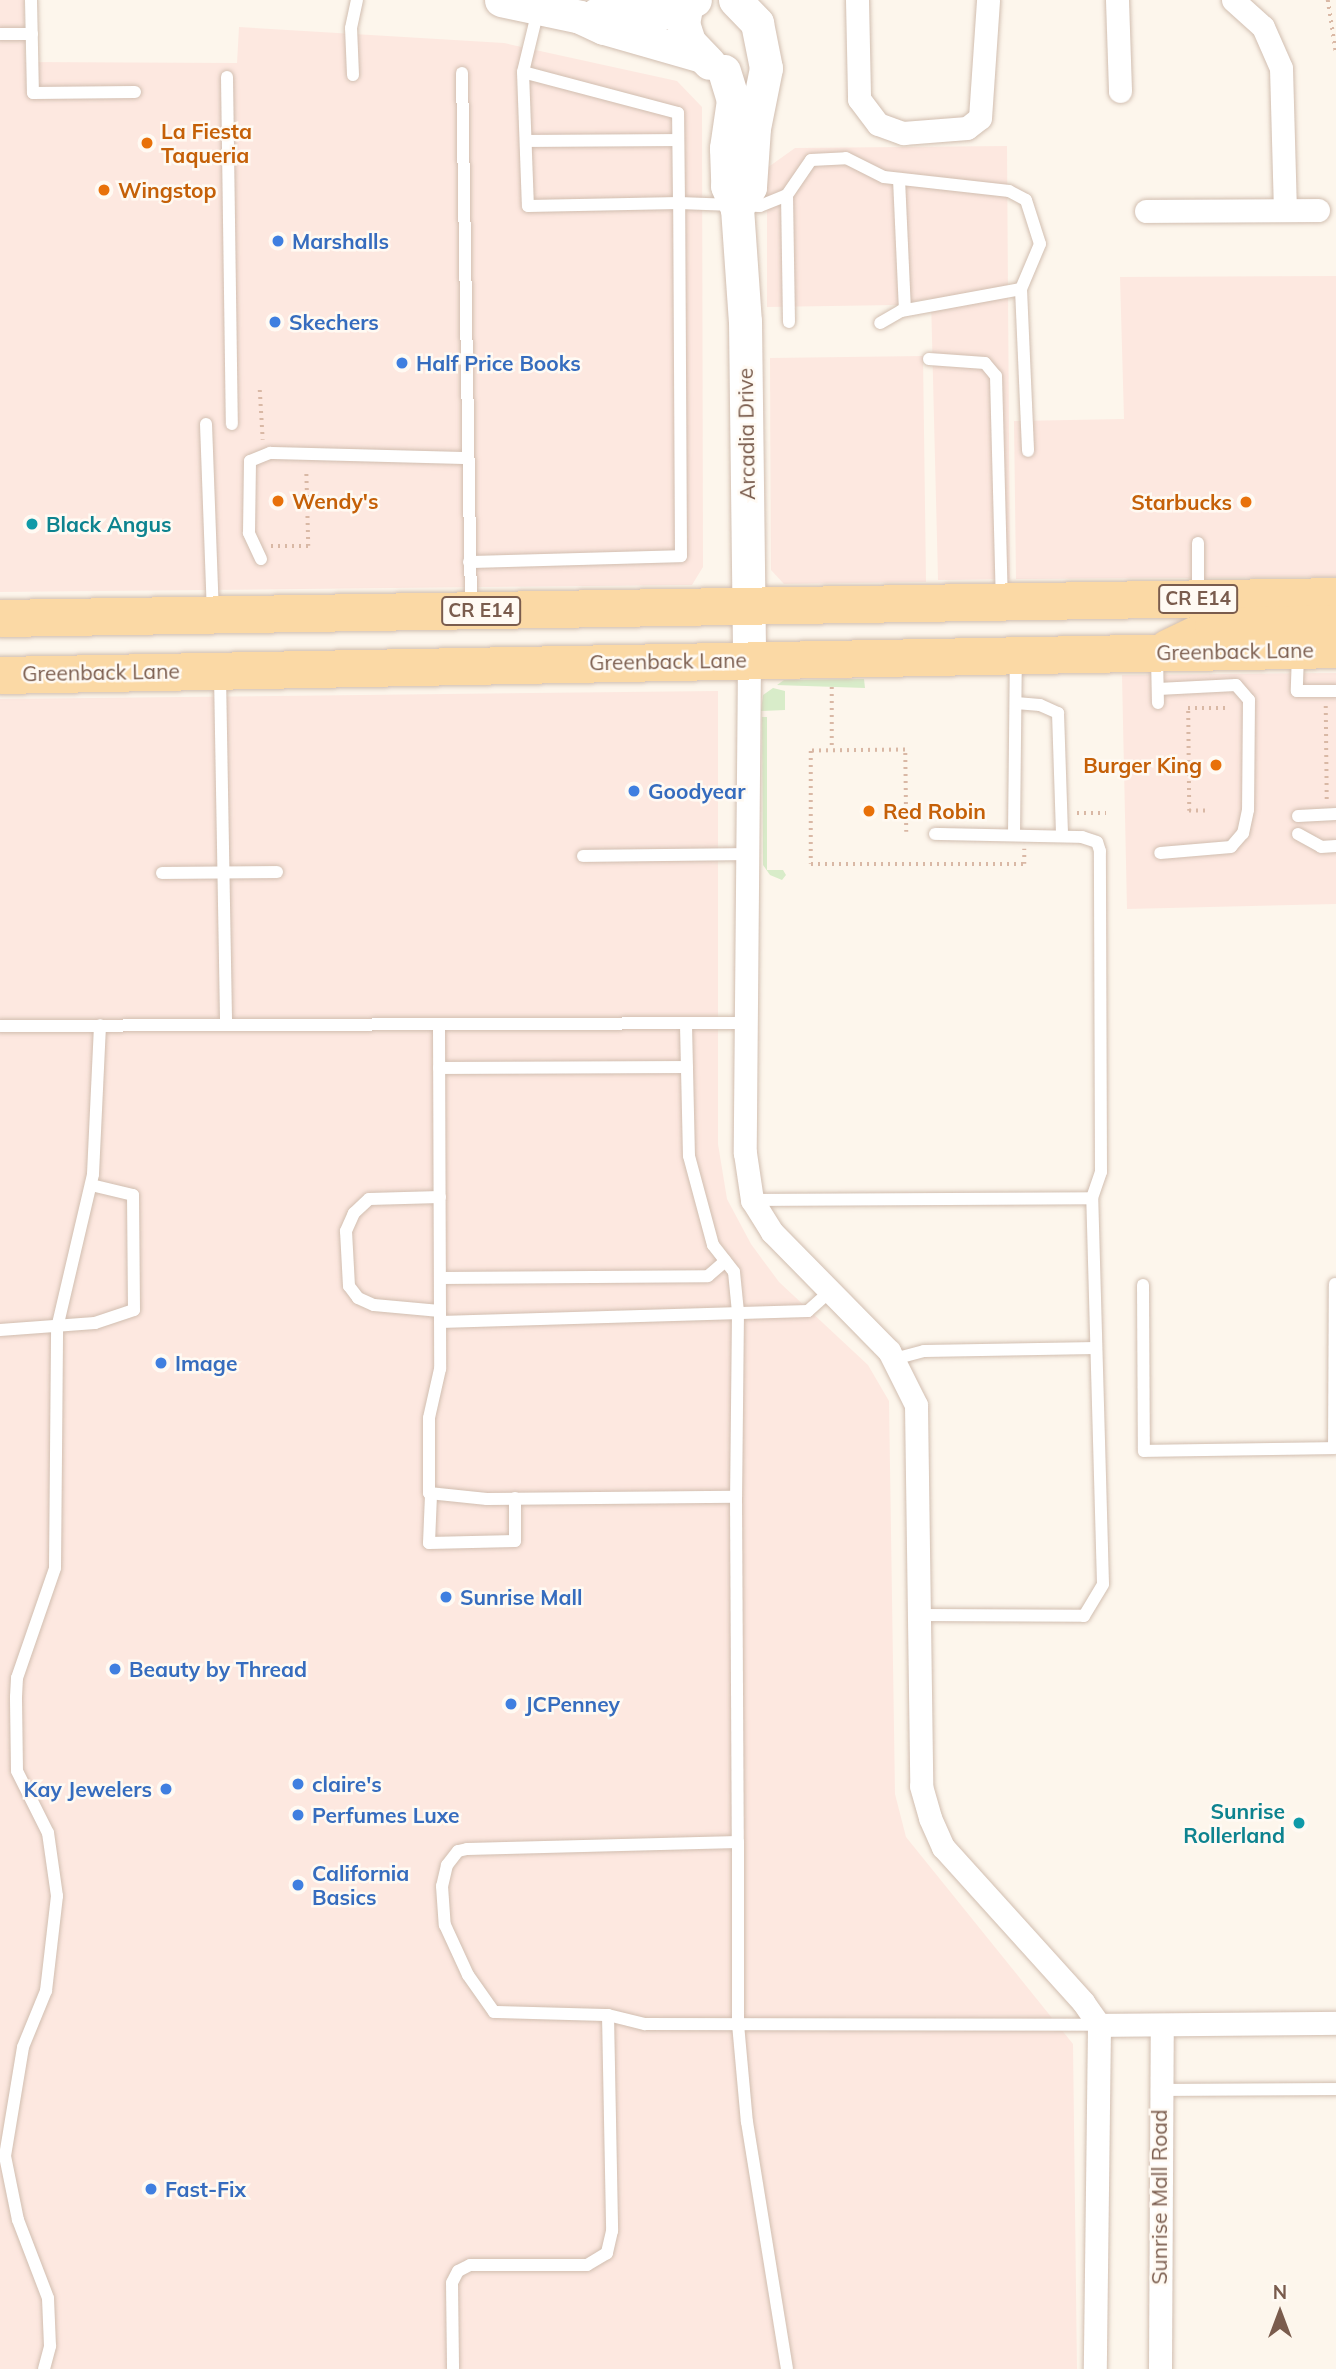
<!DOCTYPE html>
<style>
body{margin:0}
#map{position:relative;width:1336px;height:2369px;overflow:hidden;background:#fdf6ec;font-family:Mulish,sans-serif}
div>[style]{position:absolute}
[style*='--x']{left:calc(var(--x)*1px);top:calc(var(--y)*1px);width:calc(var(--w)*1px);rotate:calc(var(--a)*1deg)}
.commercial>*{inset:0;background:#fde8e0}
.green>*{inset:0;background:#d8ecc9}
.path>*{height:3.5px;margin-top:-1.75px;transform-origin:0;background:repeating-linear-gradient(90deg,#d9b8a5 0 2px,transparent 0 7px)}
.roads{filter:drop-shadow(0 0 2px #d1beb0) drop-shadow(0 0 2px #d1beb0)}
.lane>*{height:12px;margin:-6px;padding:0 6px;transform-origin:6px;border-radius:6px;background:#fff}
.street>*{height:23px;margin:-11.5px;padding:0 11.5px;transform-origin:11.5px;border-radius:11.5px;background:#fff}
.secondary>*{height:33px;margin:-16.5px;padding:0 16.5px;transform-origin:16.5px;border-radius:16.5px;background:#fff}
.primary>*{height:37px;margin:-18.5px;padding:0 18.5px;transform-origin:18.5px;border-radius:18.5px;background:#fbd9a5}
.dots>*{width:19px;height:19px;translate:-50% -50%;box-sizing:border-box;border:4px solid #fffaf3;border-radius:50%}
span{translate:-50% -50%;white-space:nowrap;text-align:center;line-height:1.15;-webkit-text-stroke:5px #fffaf3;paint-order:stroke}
.shield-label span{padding:2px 5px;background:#fffaf3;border:2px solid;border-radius:5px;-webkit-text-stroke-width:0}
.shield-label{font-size:19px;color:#7a5c4d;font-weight:700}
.food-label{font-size:21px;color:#c56008;font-weight:700}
.left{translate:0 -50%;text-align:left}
.right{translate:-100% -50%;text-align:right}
.shop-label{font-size:21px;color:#366cbe;font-weight:700}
.street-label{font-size:21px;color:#7a5c4d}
.culture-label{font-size:21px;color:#0d838f;font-weight:700}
.north{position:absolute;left:1245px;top:2278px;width:70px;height:70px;-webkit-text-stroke:5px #fffaf3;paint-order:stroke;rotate:0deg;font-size:19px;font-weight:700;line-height:28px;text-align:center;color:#7a5c4d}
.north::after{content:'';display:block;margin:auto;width:24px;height:32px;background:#7a5c4d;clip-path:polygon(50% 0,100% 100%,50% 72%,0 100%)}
</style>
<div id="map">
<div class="commercial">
<i style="clip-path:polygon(0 0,24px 0,25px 62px,237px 63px,239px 27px,504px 43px,677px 81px,702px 107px,703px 567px,692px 585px,0 592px)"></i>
<i style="clip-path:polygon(1007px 146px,1010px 579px,938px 580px,931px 298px,896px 305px,767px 307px,767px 168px,795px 148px)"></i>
<i style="clip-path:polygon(1336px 276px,1336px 577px,1016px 579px,1014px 421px,1124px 419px,1120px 277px)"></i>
<i style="clip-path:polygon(923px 356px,926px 582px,784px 584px,771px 570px,770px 358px)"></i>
<i style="clip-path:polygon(1336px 673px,1336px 904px,1127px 909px,1122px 675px)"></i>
<i style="clip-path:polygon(718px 691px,718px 1144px,727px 1199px,751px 1244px,779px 1282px,868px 1365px,889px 1401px,895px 1794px,906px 1837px,1073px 2044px,1077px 2369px,0 2369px,0 699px)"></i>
</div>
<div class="green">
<i style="clip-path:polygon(864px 679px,865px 688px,777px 685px,784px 680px)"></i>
<i style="clip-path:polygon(773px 688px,785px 691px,785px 710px,761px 711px,763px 695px)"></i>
<i style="clip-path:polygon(762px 717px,767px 717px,767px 870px,783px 870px,786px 875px,782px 880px,770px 875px,763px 865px)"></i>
</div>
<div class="path">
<i style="--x:1328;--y:0;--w:53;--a:81.3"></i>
<i style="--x:260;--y:390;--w:50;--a:86.6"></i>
<i style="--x:271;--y:546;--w:37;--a:0"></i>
<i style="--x:308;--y:546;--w:75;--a:-91.5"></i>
<i style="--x:832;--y:687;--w:62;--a:90"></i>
<i style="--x:1326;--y:706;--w:94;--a:89.4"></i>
<i style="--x:1205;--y:811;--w:16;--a:180"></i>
<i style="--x:1189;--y:811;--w:103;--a:-90.6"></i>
<i style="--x:1188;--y:708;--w:38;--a:0"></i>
<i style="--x:1077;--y:813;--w:29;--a:0"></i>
<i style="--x:906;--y:832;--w:82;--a:-90.7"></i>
<i style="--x:905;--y:750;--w:94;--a:179.4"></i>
<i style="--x:811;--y:751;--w:113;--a:90"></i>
<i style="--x:811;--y:864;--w:213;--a:0"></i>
<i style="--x:1024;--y:864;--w:15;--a:-90"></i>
</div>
<div class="roads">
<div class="lane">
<i style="--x:31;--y:0;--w:93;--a:88.8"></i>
<i style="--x:33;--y:93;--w:102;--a:-0.6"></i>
<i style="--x:0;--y:34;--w:32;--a:0"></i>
<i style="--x:523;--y:72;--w:64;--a:-76.4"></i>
<i style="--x:462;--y:73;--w:534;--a:89.03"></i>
<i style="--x:353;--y:75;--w:47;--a:-92.4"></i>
<i style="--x:351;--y:28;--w:29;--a:-78"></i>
<i style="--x:227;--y:77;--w:347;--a:89.2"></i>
<i style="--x:526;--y:141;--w:152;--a:-0.4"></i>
<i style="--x:899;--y:179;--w:131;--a:87.4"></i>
<i style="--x:787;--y:195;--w:127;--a:89.1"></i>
<i style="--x:1021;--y:289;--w:162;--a:87.5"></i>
<i style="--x:929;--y:359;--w:56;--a:4.1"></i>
<i style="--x:985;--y:363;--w:17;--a:50"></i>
<i style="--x:996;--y:376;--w:223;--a:88.5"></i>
<i style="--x:206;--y:424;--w:189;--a:87.9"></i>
<i style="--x:1198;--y:543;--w:52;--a:90"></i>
<i style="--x:261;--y:559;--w:29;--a:-115"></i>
<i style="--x:249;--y:533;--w:72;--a:-89.2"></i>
<i style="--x:250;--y:461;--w:22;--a:-22"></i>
<i style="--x:270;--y:453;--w:197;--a:1.5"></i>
<i style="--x:469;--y:562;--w:212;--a:-1.6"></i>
<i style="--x:681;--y:556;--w:353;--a:-90.3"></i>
<i style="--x:679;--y:203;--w:90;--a:-90.6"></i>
<i style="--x:678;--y:113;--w:160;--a:-165.2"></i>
<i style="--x:523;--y:72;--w:134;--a:87.9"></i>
<i style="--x:528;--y:206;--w:151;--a:-1.1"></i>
<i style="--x:679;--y:203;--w:81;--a:2.1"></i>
<i style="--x:760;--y:206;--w:29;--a:-22"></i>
<i style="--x:787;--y:195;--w:42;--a:-55.6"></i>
<i style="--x:811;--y:160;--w:35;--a:-3"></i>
<i style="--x:846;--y:158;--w:42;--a:26.6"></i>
<i style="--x:884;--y:177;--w:126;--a:6.4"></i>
<i style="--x:1009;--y:191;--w:19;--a:28"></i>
<i style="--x:1026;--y:200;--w:46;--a:72.3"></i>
<i style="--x:1040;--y:244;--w:49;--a:112.9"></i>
<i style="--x:1021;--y:289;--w:122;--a:169.6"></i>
<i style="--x:901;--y:311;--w:24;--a:150"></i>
<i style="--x:1298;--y:654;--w:37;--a:92"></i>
<i style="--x:1297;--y:691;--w:39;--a:0"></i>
<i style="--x:1157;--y:657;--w:46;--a:88.8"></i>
<i style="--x:220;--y:675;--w:349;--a:89"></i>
<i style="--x:1158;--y:689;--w:78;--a:-2.9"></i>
<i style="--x:1236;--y:685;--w:20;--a:49"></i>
<i style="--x:1249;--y:700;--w:110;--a:90.5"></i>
<i style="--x:1248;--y:810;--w:24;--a:102"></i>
<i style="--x:1243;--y:833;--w:18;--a:131"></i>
<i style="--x:1231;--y:847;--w:71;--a:175.2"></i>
<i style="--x:1016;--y:703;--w:24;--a:5"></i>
<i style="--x:1040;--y:705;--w:20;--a:24"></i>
<i style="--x:1058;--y:713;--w:123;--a:88.1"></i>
<i style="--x:1298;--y:816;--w:38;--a:-3"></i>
<i style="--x:1298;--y:834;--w:26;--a:29"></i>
<i style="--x:1321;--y:847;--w:15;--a:-4"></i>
<i style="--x:1014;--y:835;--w:178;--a:-89.4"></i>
<i style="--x:583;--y:856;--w:163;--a:-0.7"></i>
<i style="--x:162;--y:873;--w:115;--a:-0.5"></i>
<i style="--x:686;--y:1025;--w:131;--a:88.7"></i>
<i style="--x:689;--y:1156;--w:92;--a:74.9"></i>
<i style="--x:713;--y:1245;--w:34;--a:52"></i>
<i style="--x:734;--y:1272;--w:40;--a:84.3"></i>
<i style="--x:738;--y:1312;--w:185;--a:90.6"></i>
<i style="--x:0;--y:1026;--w:745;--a:-0.23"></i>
<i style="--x:439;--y:1028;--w:341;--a:89.8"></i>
<i style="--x:440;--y:1369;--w:50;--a:102.7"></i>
<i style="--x:429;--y:1418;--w:75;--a:90"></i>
<i style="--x:429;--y:1493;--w:58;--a:5.9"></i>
<i style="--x:487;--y:1499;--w:249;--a:-0.5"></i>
<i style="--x:736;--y:1497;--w:345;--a:89.7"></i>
<i style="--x:738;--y:1842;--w:271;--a:178.5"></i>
<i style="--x:467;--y:1849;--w:9;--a:167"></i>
<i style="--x:458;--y:1851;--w:18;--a:128"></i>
<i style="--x:447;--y:1865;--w:22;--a:103"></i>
<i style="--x:442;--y:1886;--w:39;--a:86"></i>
<i style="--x:445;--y:1925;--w:55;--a:65.3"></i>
<i style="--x:468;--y:1975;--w:45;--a:54.9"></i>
<i style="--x:494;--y:2012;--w:114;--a:1.5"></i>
<i style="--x:608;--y:2015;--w:216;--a:88.9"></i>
<i style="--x:612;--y:2231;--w:23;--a:103"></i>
<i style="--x:607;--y:2253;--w:23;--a:149"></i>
<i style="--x:587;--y:2265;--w:117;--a:180"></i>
<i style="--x:470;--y:2265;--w:13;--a:153"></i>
<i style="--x:458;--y:2271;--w:13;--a:117"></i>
<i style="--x:452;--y:2283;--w:86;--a:89.3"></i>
<i style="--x:439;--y:1068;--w:248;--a:-0.2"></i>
<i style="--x:440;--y:1197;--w:71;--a:178.4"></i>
<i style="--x:369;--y:1199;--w:21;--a:137"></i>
<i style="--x:354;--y:1213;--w:20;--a:114"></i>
<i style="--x:346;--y:1231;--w:55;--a:86.9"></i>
<i style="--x:349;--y:1286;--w:15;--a:53"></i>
<i style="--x:358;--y:1298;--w:17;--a:24"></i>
<i style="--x:374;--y:1305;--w:66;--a:5.2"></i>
<i style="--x:752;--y:1200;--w:340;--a:-0.3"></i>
<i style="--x:440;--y:1278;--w:268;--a:-0.4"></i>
<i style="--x:708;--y:1276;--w:23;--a:-41"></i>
<i style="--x:1143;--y:1285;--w:166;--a:89.7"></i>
<i style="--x:1144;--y:1451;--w:190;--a:-0.9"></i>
<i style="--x:1334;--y:1448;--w:164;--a:-89.7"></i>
<i style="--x:440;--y:1322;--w:368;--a:-1.7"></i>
<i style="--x:808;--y:1311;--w:30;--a:-42"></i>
<i style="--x:0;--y:1330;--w:95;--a:-4.2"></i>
<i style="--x:95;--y:1323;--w:41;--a:-18.4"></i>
<i style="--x:134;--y:1310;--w:115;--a:-90.5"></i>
<i style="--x:133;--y:1195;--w:43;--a:-166.6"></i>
<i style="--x:894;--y:1359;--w:31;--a:-15"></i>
<i style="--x:924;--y:1351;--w:172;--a:-1"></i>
<i style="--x:431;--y:1495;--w:48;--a:92.4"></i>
<i style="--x:429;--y:1543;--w:86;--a:-1.3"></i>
<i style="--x:515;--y:1541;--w:43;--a:-90"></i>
<i style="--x:919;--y:1615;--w:165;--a:0.3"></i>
<i style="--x:1084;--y:1616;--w:37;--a:-59"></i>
<i style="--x:1103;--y:1584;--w:386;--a:-91.6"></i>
<i style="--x:1092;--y:1198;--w:28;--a:-71"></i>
<i style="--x:1101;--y:1172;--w:321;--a:-90.2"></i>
<i style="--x:1100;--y:851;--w:9;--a:-108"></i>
<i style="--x:1097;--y:842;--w:16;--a:-162"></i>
<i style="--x:1082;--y:837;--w:147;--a:-178.8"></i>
<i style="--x:738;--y:1842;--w:182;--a:90"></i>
<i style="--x:738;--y:2024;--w:98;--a:84.8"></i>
<i style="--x:747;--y:2122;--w:250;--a:80.8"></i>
<i style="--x:608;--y:2015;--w:38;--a:14"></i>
<i style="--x:645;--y:2024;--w:454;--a:0.1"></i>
<i style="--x:1159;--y:2090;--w:177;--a:-0.3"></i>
<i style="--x:44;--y:2369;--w:24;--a:-75"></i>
<i style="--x:50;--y:2346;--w:48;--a:-92.4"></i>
<i style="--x:48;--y:2298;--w:84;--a:-111"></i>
<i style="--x:18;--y:2220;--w:65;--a:-101.5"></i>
<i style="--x:5;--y:2156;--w:110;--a:-80.6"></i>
<i style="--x:23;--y:2047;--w:61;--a:-67.7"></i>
<i style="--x:46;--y:1991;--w:96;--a:-83.4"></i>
<i style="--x:57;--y:1896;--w:64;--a:-98.1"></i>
<i style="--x:48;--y:1833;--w:69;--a:-116.6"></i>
<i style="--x:17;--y:1771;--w:74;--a:-90.8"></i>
<i style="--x:16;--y:1697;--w:19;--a:-87"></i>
<i style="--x:17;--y:1678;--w:116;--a:-70.9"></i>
<i style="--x:55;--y:1568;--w:240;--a:-89.5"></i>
<i style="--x:57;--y:1328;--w:158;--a:-76.8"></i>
<i style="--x:93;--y:1174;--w:149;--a:-87.3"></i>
</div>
<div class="street">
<i style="--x:857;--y:0;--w:99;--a:88.8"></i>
<i style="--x:859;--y:99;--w:31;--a:53"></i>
<i style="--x:878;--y:124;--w:27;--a:20"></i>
<i style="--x:903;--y:133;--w:64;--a:-4.5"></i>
<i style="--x:967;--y:128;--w:16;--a:-38"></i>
<i style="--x:980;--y:118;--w:118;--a:-86.1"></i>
<i style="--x:1117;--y:0;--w:91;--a:88.1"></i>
<i style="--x:1233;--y:0;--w:40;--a:42"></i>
<i style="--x:1263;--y:27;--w:45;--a:66.3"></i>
<i style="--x:1281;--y:68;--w:142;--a:88.4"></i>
<i style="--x:1146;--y:211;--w:172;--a:-0.3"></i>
<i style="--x:749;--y:660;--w:493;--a:90.5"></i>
<i style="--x:745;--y:1153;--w:48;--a:81.5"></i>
<i style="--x:752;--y:1200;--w:38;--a:58"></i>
<i style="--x:772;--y:1232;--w:167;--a:45.5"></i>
<i style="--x:889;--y:1351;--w:60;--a:63.4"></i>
<i style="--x:916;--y:1405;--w:381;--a:89.2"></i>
<i style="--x:921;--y:1786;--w:33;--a:74"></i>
<i style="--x:930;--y:1818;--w:32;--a:66"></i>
<i style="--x:943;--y:1847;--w:209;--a:47.9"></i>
<i style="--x:1083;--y:2002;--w:28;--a:55"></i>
<i style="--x:1099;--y:2025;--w:344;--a:90.7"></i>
<i style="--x:1099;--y:2025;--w:237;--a:-0.5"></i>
<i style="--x:1160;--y:2369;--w:344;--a:-89.7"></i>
</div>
<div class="secondary">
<i style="--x:501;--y:0;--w:81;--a:12.1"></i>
<i style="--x:580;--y:17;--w:26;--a:25"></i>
<i style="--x:604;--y:28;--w:98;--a:16"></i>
<i style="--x:735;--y:0;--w:32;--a:46"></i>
<i style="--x:757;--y:23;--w:46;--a:78.7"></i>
<i style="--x:766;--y:68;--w:61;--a:101.3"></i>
<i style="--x:754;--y:128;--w:59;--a:93.9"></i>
<i style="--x:750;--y:187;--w:25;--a:122"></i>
<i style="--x:686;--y:8;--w:15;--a:101"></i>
<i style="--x:683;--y:23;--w:20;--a:72"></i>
<i style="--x:689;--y:42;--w:29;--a:46"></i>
<i style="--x:597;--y:14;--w:76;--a:-1.5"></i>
<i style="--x:673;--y:12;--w:25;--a:-29"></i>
<i style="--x:724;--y:71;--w:30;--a:73"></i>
<i style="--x:733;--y:100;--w:49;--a:98.3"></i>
<i style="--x:726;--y:148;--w:38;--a:88"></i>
<i style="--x:727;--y:186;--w:24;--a:66"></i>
<i style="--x:737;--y:208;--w:113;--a:86"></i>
<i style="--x:745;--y:321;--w:339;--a:89.3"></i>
</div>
<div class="primary">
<i style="--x:0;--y:618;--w:1336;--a:-0.94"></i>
<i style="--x:1167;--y:648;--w:51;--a:-25.6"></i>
<i style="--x:1213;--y:626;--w:123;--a:-1.4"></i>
<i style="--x:0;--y:675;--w:1336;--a:-1.11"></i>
</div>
</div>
<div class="dots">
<i style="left:147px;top:143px;background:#e8710a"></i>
<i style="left:104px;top:190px;background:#e8710a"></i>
<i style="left:278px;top:241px;background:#3f7fe0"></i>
<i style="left:275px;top:322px;background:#3f7fe0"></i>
<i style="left:402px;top:363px;background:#3f7fe0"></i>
<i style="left:278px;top:501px;background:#e8710a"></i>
<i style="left:1246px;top:502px;background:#e8710a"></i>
<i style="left:32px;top:524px;background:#0f9aa8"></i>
<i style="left:1216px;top:765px;background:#e8710a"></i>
<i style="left:634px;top:791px;background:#3f7fe0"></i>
<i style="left:869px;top:811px;background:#e8710a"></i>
<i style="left:161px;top:1363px;background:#3f7fe0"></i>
<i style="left:446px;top:1597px;background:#3f7fe0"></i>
<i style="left:115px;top:1669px;background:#3f7fe0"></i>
<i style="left:511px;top:1704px;background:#3f7fe0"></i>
<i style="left:298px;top:1784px;background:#3f7fe0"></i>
<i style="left:166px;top:1789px;background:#3f7fe0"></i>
<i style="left:298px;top:1815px;background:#3f7fe0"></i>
<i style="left:1299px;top:1823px;background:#0f9aa8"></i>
<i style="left:298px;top:1885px;background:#3f7fe0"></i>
<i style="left:151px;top:2189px;background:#3f7fe0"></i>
</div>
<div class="shield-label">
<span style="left:1198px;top:599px">CR E14</span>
<span style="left:481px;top:611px">CR E14</span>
</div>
<div class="food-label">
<span class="left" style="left:161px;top:143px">La Fiesta<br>Taqueria</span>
<span class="left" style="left:118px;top:190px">Wingstop</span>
<span class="left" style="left:292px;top:501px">Wendy's</span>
<span class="right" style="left:1232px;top:502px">Starbucks</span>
<span class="right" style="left:1202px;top:765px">Burger King</span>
<span class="left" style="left:883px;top:811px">Red Robin</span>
</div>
<div class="shop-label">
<span class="left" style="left:292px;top:241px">Marshalls</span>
<span class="left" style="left:289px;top:322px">Skechers</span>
<span class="left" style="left:416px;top:363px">Half Price Books</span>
<span class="left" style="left:648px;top:791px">Goodyear</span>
<span class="left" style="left:175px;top:1363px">Image</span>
<span class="left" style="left:460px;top:1597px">Sunrise Mall</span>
<span class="left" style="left:129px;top:1669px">Beauty by Thread</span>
<span class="left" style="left:525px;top:1704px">JCPenney</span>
<span class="left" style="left:312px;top:1784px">claire's</span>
<span class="right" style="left:152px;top:1789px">Kay Jewelers</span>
<span class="left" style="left:312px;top:1815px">Perfumes Luxe</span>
<span class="left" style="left:312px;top:1885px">California<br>Basics</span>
<span class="left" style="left:165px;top:2189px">Fast-Fix</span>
</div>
<div class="street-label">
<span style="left:746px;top:434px;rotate:-91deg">Arcadia Drive</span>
<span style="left:1235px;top:651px;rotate:-1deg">Greenback Lane</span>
<span style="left:668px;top:661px;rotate:-1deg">Greenback Lane</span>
<span style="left:101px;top:672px;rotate:-1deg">Greenback Lane</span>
<span style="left:1159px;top:2197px;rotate:-90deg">Sunrise Mall Road</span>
</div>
<div class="culture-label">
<span class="left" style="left:46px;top:524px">Black Angus</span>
<span class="right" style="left:1285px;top:1823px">Sunrise<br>Rollerland</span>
</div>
<div class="north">N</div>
</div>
